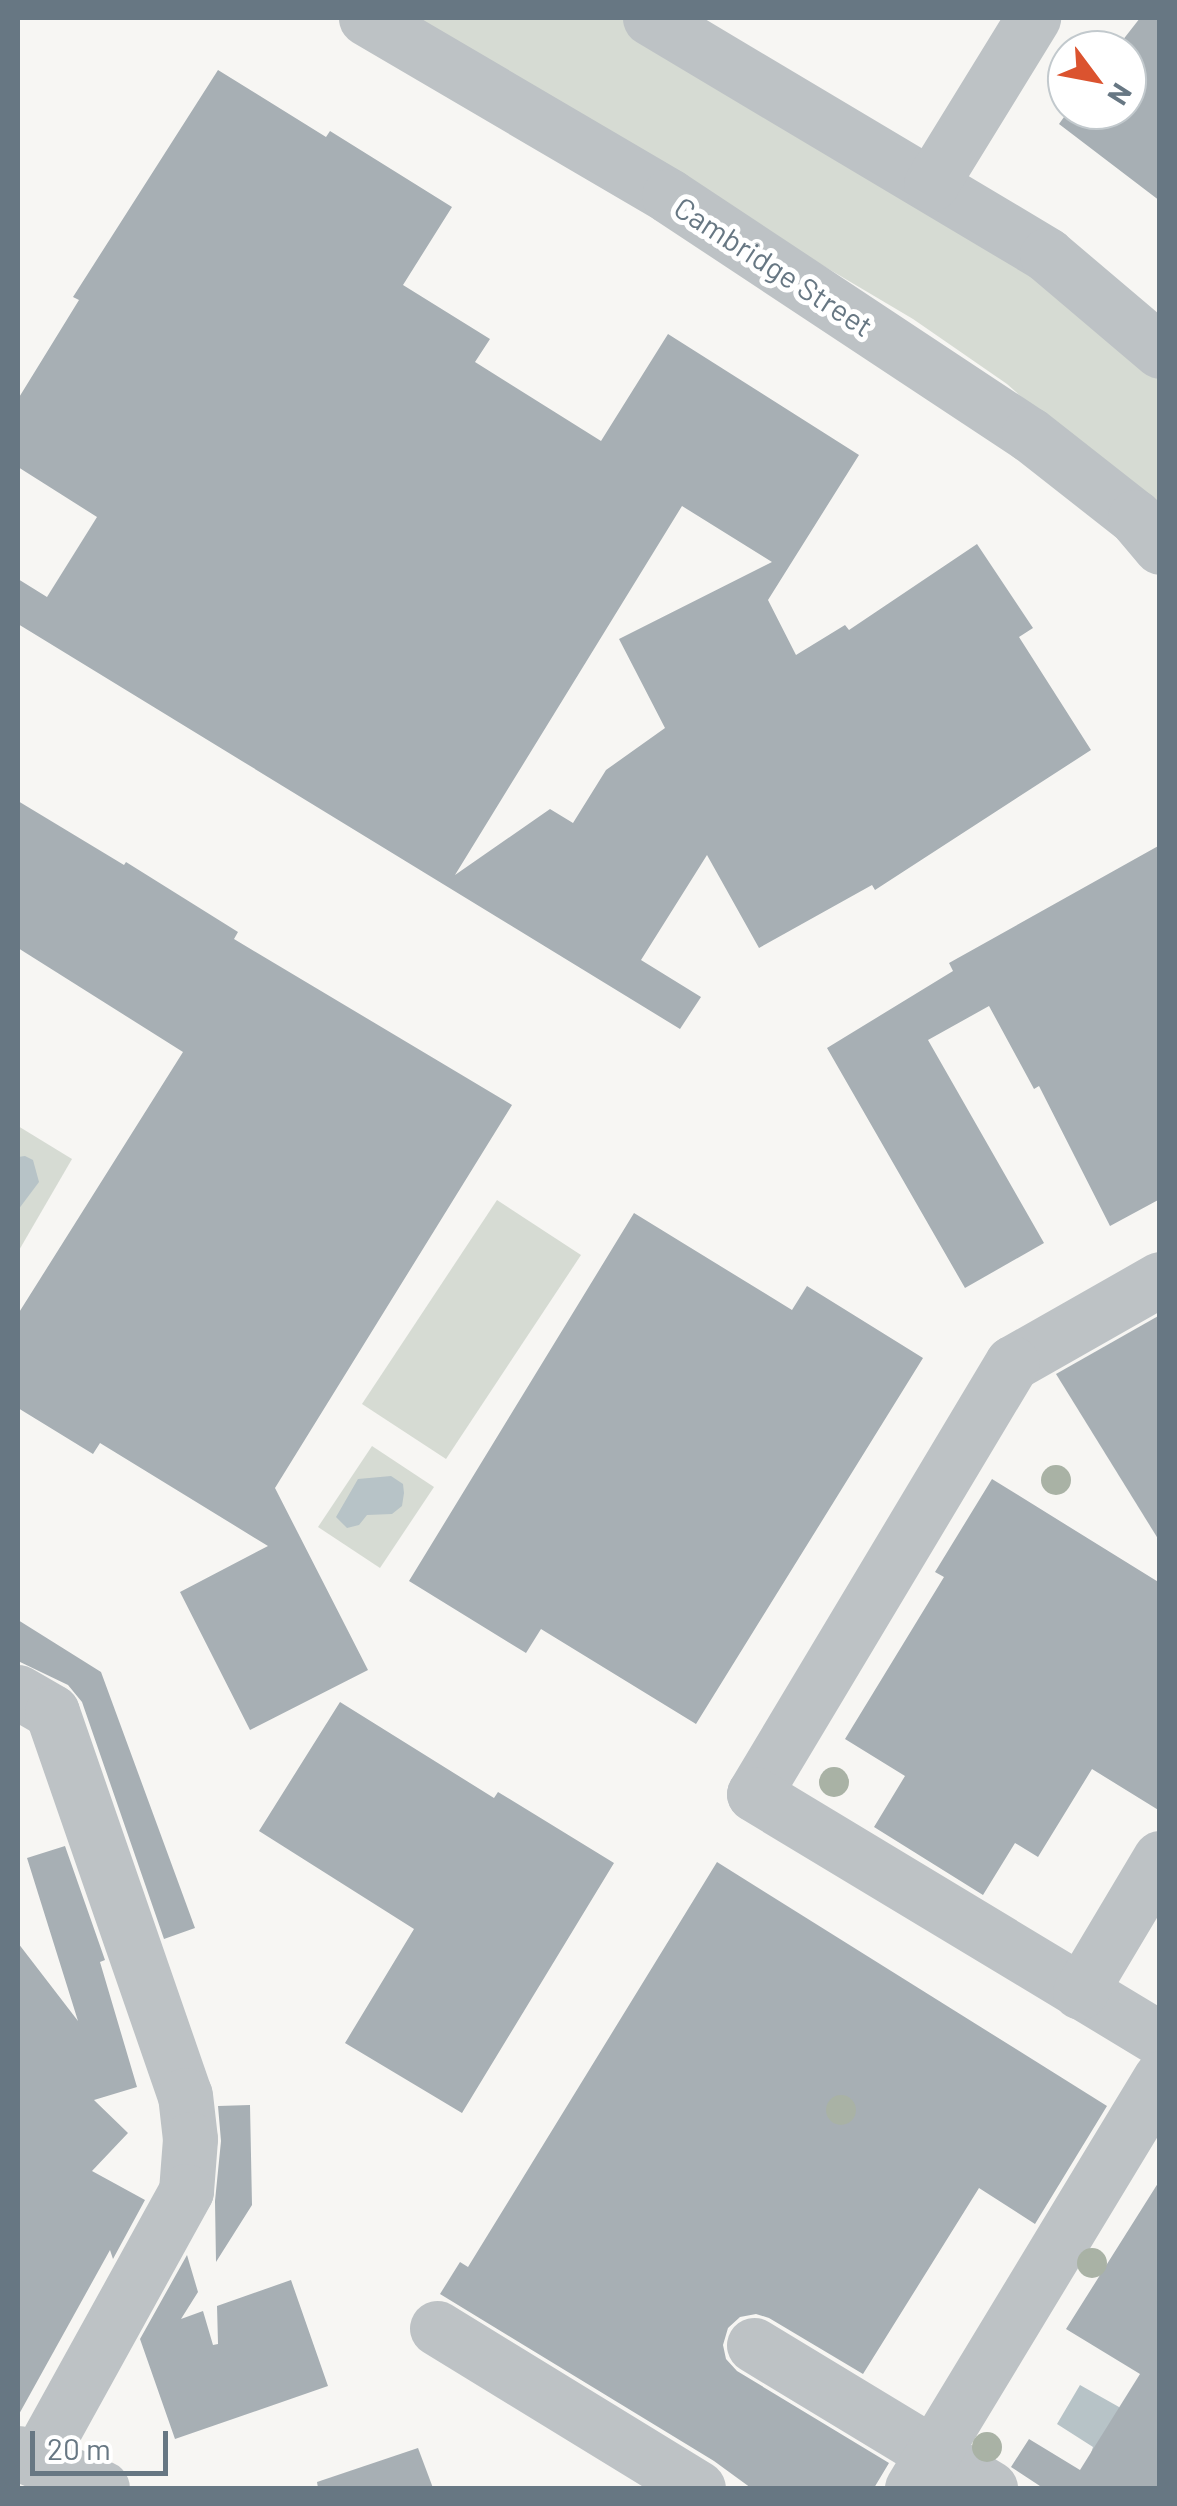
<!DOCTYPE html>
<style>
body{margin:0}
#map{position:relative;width:1177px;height:2506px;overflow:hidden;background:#f7f6f3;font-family:Barlow,sans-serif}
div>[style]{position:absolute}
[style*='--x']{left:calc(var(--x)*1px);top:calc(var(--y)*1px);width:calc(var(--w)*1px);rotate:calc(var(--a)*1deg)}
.green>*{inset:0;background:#d6dbd3}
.water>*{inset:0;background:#b7c3c7}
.building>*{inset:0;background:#a7afb4}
.minor>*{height:55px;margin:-27.5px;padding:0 27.5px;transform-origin:27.5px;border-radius:27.5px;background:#bdc2c5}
.trees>*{width:30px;height:30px;margin:-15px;border-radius:50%;background:#a9b2a5}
span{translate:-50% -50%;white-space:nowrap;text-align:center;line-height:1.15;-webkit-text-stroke:10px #fff;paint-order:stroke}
.street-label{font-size:30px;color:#677783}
.frame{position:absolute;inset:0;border:20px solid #677783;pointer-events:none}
.north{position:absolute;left:1047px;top:30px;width:100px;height:100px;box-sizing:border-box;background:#fff;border:2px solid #c2c9cd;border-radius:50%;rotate:122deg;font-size:28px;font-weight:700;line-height:40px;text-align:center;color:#677783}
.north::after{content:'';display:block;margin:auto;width:35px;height:45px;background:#db532f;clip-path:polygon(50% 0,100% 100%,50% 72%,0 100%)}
.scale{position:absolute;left:30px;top:2431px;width:138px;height:45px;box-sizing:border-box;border:5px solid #677783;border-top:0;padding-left:12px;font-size:30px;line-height:35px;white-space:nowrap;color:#677783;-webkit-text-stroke:8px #fff;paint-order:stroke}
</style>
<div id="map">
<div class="green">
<i style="clip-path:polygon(405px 18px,620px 18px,1034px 275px,1159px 376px,1159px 518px,1007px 384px,913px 319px)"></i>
<i style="clip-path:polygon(18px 1126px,72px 1159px,18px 1252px)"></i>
<i style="clip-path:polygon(497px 1200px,581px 1255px,446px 1459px,362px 1404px)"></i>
<i style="clip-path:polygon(372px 1446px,434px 1487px,380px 1568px,318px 1527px)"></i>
</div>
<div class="water">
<i style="clip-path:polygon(25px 1156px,33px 1160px,39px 1182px,18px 1210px,18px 1157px)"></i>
<i style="clip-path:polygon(391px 1476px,403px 1484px,404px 1493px,402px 1506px,392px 1514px,367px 1515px,359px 1525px,347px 1528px,336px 1517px,358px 1479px)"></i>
<i style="clip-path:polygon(1080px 2385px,1119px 2407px,1128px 2475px,1091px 2453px,1093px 2447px,1057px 2424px)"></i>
</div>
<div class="building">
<i style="clip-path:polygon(1140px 18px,1160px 18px,1160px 201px,1059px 124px,1069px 110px,1127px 110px,1127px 50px,1115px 50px)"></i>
<i style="clip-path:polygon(evenodd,218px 70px,326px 137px,330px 131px,452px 207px,403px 285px,490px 339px,475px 362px,601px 441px,668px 334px,859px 455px,768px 600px,796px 655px,845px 625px,849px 630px,977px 544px,1033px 628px,1019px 637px,1091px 750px,875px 890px,872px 885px,759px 948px,707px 855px,641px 960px,701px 997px,680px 1029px,18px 624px,18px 579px,47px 597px,97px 517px,18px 467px,18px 399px,79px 300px,73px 297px,218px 70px,682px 506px,772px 562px,619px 639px,665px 728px,606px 770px,573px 823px,550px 809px,455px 875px,682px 506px)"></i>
<i style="clip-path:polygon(18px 801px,124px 865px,126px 862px,238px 932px,234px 939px,512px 1105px,275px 1488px,368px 1670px,250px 1730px,180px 1592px,268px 1546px,100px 1443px,93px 1454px,18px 1408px,18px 1314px,183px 1052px,18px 948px)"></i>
<i style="clip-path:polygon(1160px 845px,1160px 1199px,1110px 1226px,1039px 1086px,1034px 1089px,989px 1006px,928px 1040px,1044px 1243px,965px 1288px,827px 1048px,953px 971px,949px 963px)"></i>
<i style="clip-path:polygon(634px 1213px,792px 1310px,807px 1286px,923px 1358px,696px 1724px,541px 1629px,526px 1653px,409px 1581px)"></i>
<i style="clip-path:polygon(1160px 1315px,1160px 1542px,1056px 1374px)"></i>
<i style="clip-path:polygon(992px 1479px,1160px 1583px,1160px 1811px,1092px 1769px,1038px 1857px,1015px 1843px,983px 1895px,874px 1827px,905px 1776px,845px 1739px,944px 1577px,935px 1572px)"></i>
<i style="clip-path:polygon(18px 1620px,101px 1672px,195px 1928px,164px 1939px,82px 1702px,68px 1685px,18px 1661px)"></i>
<i style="clip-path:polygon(340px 1702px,494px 1798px,498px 1792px,614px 1863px,462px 2113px,345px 2043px,414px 1929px,259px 1831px)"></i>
<i style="clip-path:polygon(65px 1846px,105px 1960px,100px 1962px,137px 2087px,94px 2100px,128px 2133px,92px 2171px,145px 2200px,113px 2259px,110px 2250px,18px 2416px,18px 1943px,78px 2021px,27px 1858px)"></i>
<i style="clip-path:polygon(717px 1862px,1107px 2106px,1035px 2224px,979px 2188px,863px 2374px,769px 2318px,756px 2314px,740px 2317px,728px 2328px,723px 2345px,726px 2359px,737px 2371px,889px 2463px,874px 2488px,751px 2488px,714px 2461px,440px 2294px,460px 2262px,468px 2267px)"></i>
<i style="clip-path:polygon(250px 2105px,252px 2205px,216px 2262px,215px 2201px,221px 2141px,218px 2106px)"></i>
<i style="clip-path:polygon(1160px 2180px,1160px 2488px,1043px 2488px,1011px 2467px,1029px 2439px,1080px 2470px,1140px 2374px,1066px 2329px)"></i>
<i style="clip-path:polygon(187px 2255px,198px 2292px,181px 2319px,203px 2311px,213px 2345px,218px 2344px,217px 2306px,291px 2280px,328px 2386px,175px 2439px,140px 2339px)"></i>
<i style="clip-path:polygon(418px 2448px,433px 2488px,318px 2488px,317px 2482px)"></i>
</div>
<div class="minor">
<i style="--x:366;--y:18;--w:351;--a:30.4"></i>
<i style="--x:669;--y:196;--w:432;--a:33.5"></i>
<i style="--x:1029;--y:434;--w:135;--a:38.1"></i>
<i style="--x:1135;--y:517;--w:39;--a:50"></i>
<i style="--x:650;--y:18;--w:462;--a:30.8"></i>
<i style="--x:1047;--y:255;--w:148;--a:40.3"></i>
<i style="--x:931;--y:184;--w:195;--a:-58.4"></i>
<i style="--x:1160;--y:1279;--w:170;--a:150.4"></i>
<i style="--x:1012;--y:1363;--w:502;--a:120.91"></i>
<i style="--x:754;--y:1794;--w:474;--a:31.1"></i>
<i style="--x:18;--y:1692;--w:39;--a:30"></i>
<i style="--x:52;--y:1712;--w:405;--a:70.9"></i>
<i style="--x:185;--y:2095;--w:44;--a:83.5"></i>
<i style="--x:190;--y:2139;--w:52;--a:94.4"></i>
<i style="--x:186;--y:2191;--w:308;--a:118.9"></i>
<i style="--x:1080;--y:1992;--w:156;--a:-59.2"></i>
<i style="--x:437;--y:2328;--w:306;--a:31.5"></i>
<i style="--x:754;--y:2345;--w:276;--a:31.2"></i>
<i style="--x:18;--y:2453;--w:91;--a:22.6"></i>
<i style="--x:912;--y:2488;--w:479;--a:-58.8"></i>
</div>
<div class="trees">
<i style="left:1056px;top:1480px"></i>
<i style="left:834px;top:1782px"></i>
<i style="left:841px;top:2110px"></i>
<i style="left:1092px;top:2263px"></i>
<i style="left:987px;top:2447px"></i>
</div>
<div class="street-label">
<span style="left:774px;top:266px;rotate:33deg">Cambridge Street</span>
</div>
<div class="frame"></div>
<div class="north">N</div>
<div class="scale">20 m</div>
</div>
